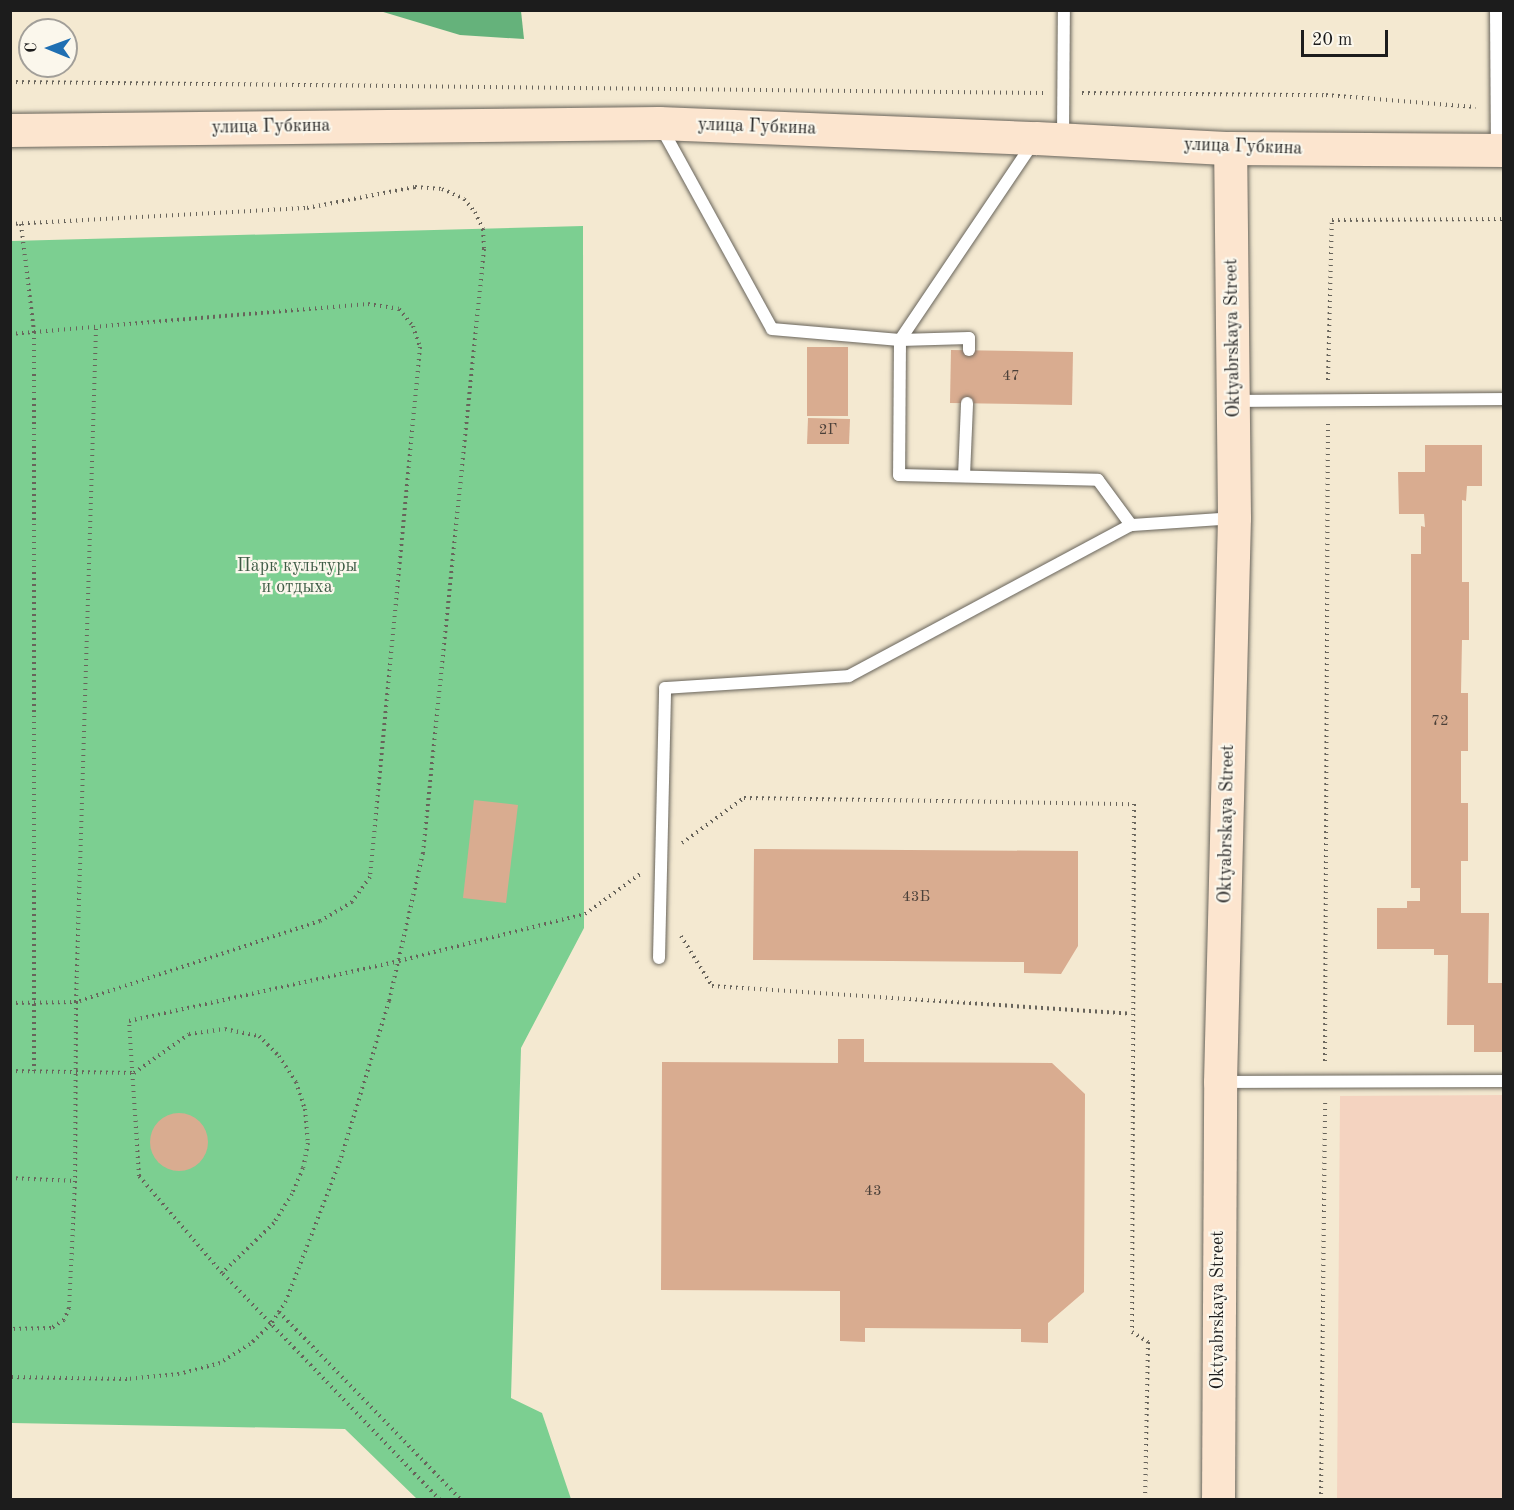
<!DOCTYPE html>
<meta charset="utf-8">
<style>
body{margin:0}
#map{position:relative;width:1514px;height:1510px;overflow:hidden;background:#f4e9d1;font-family:"Old Standard TT",serif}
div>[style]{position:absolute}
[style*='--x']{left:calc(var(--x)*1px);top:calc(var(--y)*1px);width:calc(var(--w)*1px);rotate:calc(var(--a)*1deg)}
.built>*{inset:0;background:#f4d3c0}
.green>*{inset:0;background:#7ccf91}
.forest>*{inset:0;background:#65b27b}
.building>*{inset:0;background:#d9ac90}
.round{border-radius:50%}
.path>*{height:4px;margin-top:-2px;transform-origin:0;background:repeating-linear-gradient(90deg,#68645b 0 1.5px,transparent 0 6px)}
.roads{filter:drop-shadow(0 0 2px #68645b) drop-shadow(0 0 2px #68645b)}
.lane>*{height:12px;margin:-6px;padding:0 6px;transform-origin:6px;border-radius:6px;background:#fff}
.secondary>*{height:33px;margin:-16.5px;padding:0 16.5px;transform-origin:16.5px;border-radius:16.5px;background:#fce5cf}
span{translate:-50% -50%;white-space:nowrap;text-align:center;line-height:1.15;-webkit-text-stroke:4.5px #fbf7ec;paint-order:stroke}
.number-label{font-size:15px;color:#4b4039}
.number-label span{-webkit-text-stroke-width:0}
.street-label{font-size:18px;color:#1c1c1c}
.park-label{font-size:18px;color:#3e5b45}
.frame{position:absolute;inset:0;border:12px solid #1c1c1c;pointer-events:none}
.north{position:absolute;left:18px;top:18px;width:60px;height:60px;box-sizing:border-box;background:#fbf7ec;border:2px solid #a29f99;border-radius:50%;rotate:271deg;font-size:16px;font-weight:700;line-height:24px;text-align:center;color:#1c1c1c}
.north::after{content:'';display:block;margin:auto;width:21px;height:27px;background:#1f6fb2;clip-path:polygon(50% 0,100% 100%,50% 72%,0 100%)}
.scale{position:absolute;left:1301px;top:30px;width:87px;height:27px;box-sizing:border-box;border:3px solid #1c1c1c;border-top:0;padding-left:8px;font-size:18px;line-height:21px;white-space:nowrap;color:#1c1c1c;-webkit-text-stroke:4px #fbf7ec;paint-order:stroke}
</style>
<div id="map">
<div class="built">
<i style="clip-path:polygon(1503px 1095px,1503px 1499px,1337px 1499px,1340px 1096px)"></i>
</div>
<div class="green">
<i style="clip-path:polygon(583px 226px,584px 928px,521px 1048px,511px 1398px,542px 1413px,571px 1499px,417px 1499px,345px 1429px,11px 1423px,11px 241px)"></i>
</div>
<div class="forest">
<i style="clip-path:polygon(380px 11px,521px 11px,524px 39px,460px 35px)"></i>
</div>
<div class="building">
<i style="clip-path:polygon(807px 347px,848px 347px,848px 416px,807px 416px)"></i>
<i style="clip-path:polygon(951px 350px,1073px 352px,1072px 405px,950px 403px)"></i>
<i style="clip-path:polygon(808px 418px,850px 419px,849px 444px,807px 444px)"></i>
<i style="clip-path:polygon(1425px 445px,1482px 445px,1482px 486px,1467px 486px,1466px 501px,1462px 500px,1462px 582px,1469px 582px,1469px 640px,1462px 640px,1461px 693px,1468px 693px,1468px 751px,1461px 751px,1461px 803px,1468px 803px,1468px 861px,1461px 861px,1461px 913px,1489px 913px,1488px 983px,1503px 983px,1504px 1052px,1474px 1052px,1474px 1025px,1447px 1025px,1448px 955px,1434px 955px,1434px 949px,1377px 949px,1377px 908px,1407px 908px,1407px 901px,1420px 901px,1420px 888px,1411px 888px,1411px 554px,1421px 554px,1421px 526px,1425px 527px,1424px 514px,1399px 514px,1398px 472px,1425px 472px)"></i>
<i style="clip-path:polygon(474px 800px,518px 805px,506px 903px,463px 898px)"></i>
<i style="clip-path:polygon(754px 849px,1078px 851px,1078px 946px,1061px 974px,1024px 973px,1024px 962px,753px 960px)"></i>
<i style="clip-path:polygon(838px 1039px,864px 1039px,864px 1062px,1052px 1063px,1085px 1094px,1084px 1292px,1048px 1323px,1048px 1343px,1021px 1342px,1021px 1329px,865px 1328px,865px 1342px,840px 1341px,840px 1291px,661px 1290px,662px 1062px,838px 1063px)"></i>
<i class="round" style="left:150px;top:1113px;width:58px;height:58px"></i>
</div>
<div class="path">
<i style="--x:10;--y:82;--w:1034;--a:0.61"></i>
<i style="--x:1082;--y:93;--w:244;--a:0.5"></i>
<i style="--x:1326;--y:95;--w:150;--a:4.6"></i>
<i style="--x:10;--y:224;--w:297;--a:-3.1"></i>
<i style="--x:307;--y:208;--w:110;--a:-11"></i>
<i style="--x:415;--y:187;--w:27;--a:4"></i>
<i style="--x:442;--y:189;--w:24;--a:24"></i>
<i style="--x:464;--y:199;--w:17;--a:50"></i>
<i style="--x:475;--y:212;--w:19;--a:65"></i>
<i style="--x:483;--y:229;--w:20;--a:87"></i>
<i style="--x:484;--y:249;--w:607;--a:95.77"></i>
<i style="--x:423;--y:853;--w:152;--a:102.9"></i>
<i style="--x:389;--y:1001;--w:167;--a:107"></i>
<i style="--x:340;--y:1161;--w:150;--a:111.1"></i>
<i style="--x:286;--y:1301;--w:27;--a:123"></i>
<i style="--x:271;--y:1324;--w:29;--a:136"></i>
<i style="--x:250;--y:1344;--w:36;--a:148"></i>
<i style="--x:220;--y:1363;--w:42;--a:165"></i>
<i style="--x:179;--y:1374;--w:52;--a:174.5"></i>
<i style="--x:127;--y:1379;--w:117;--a:-179"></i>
<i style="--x:21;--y:224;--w:109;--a:83.1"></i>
<i style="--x:34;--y:332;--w:739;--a:90"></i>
<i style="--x:10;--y:334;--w:359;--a:-4.8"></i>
<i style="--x:368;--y:304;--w:31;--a:9"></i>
<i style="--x:399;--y:309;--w:22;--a:51"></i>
<i style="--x:413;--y:326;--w:22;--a:72"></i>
<i style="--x:420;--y:347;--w:532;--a:95.39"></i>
<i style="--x:370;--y:877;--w:31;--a:126"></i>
<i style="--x:352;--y:902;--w:37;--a:149"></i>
<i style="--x:320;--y:921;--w:257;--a:161.6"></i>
<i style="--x:76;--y:1002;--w:179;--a:90.3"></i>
<i style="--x:75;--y:1181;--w:127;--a:92.7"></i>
<i style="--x:69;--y:1308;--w:13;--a:113"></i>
<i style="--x:64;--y:1320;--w:15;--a:148"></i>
<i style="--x:51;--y:1328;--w:41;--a:178.6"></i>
<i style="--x:1328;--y:380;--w:160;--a:-88.6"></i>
<i style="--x:1332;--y:220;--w:172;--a:-0.3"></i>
<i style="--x:682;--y:843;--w:77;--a:-36"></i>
<i style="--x:744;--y:798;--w:390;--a:0.9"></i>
<i style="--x:1134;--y:804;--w:528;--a:90.22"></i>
<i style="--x:1132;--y:1332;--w:19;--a:32"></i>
<i style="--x:1148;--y:1342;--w:158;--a:91.1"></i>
<i style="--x:681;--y:936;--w:59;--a:58.2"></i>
<i style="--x:712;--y:986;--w:420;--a:3.8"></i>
<i style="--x:10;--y:1003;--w:66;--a:-0.9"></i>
<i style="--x:76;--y:1002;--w:675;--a:-88.3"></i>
<i style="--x:1325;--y:1061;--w:641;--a:-89.73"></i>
<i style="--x:10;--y:1071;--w:124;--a:0.9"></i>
<i style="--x:134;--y:1073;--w:67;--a:-35.3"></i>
<i style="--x:189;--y:1034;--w:36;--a:-8"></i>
<i style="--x:225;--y:1029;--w:35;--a:12"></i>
<i style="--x:259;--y:1036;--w:28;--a:45"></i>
<i style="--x:279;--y:1056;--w:31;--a:57"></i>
<i style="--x:296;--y:1082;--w:28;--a:72"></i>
<i style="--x:305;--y:1109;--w:34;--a:85"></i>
<i style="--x:308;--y:1143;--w:25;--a:101"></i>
<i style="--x:303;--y:1168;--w:28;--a:113"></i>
<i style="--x:292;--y:1194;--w:34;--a:122"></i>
<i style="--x:274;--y:1223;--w:72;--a:136.1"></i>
<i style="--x:10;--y:1178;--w:65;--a:2.6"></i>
<i style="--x:279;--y:1312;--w:262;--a:45.9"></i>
<i style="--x:440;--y:1500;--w:315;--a:-133.8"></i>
<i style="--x:222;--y:1273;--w:128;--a:-130.6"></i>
<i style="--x:139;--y:1176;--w:155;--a:-93.7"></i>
<i style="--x:129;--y:1021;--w:277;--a:-12.5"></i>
<i style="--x:399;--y:961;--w:192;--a:-14.2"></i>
<i style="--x:585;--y:914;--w:68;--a:-36"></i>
<i style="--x:1321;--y:1500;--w:399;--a:-89.4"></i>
</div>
<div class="roads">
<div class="lane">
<i style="--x:1496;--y:10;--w:139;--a:89.6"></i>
<i style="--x:661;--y:127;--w:230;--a:61.2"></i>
<i style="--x:772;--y:329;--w:128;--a:4.9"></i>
<i style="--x:900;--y:340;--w:240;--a:-56"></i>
<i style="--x:1063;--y:138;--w:128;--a:-89.6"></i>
<i style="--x:969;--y:350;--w:12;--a:-90"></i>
<i style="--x:969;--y:338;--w:69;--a:178.3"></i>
<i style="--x:900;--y:340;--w:135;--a:90.4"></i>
<i style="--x:899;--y:475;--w:199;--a:1.4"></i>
<i style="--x:1098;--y:480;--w:56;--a:53.7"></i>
<i style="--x:1235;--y:401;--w:269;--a:-0.4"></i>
<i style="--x:964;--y:476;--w:73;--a:-87.6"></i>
<i style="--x:659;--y:958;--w:270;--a:-88.7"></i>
<i style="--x:665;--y:688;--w:184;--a:-3.7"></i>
<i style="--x:849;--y:676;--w:320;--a:-28.2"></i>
<i style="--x:1131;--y:525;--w:102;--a:-3.9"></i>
<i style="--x:1220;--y:1082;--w:284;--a:-0.2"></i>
</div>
<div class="secondary">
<i style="--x:10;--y:130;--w:649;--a:-0.62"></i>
<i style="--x:659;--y:123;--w:377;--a:2.3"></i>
<i style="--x:1036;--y:138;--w:194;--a:3"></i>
<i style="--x:1230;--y:148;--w:274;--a:0.4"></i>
<i style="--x:1218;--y:1500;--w:418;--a:-89.7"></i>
<i style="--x:1220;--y:1082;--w:564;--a:-88.58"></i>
<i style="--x:1234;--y:518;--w:370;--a:-90.6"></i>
</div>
</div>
<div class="number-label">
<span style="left:1011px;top:377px">47</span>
<span style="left:828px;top:431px">2Г</span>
<span style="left:1440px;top:722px">72</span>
<span style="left:916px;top:898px">43Б</span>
<span style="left:873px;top:1192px">43</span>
</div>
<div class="street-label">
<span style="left:271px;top:127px;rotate:-1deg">улица Губкина</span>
<span style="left:757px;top:127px;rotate:2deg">улица Губкина</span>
<span style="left:1243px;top:147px;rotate:2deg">улица Губкина</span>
<span style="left:1233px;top:338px;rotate:-91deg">Oktyabrskaya Street</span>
<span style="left:1227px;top:824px;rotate:-89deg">Oktyabrskaya Street</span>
<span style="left:1218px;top:1310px;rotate:-90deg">Oktyabrskaya Street</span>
</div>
<div class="park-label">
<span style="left:297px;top:577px">Парк культуры<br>и отдыха</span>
</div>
<div class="frame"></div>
<div class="north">С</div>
<div class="scale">20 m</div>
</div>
